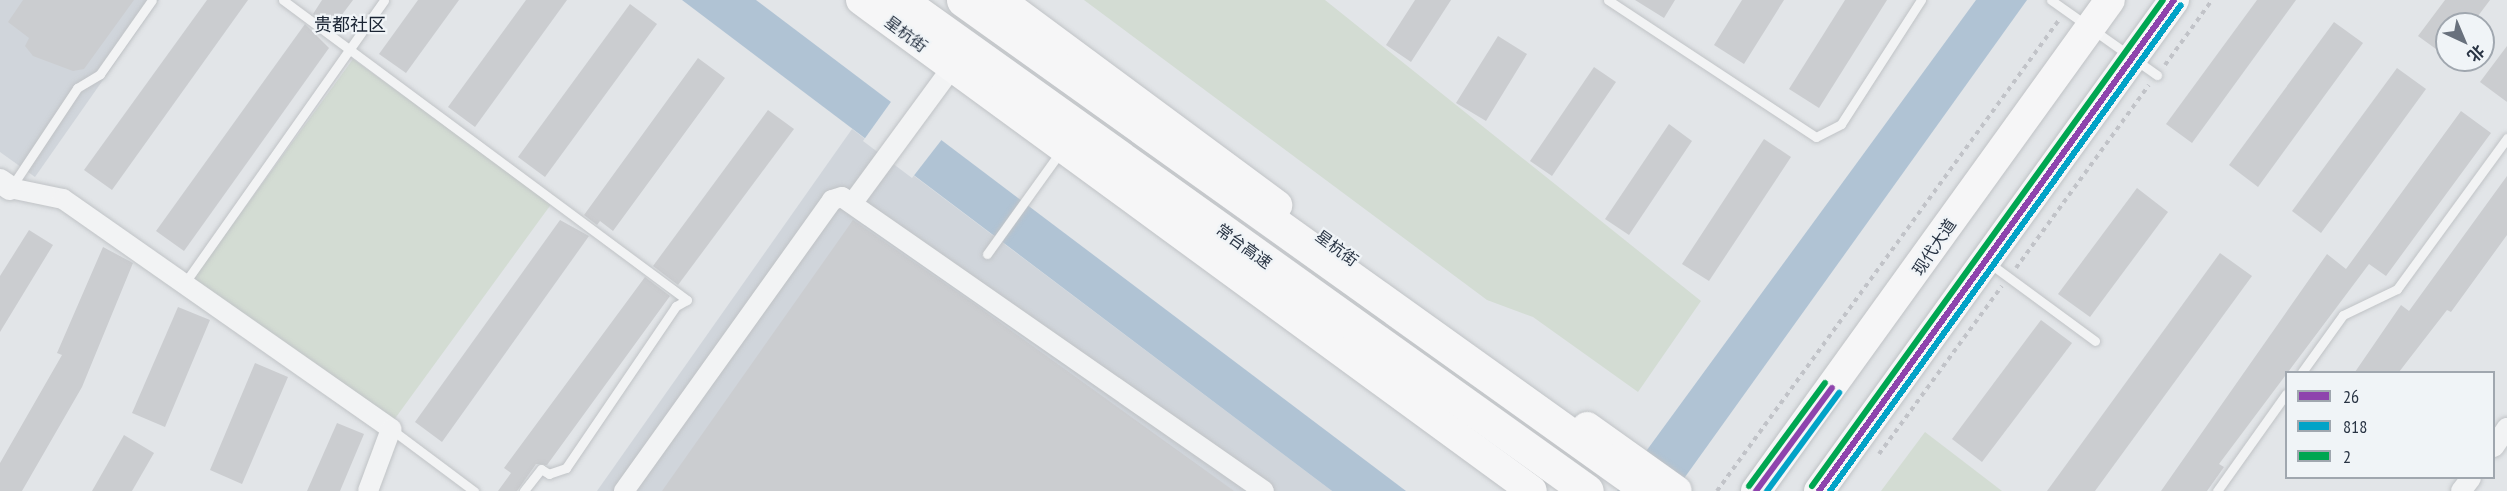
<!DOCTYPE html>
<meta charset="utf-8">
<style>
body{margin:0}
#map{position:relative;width:2507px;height:491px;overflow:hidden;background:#e2e5e8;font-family:"PT Sans Narrow","Noto Sans SC",sans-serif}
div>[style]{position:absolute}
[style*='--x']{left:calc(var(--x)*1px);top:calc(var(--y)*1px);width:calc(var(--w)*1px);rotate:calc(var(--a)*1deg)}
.built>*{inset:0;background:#d0d5db}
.green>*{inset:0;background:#d3dcd3}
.water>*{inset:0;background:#b0c3d4}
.pier>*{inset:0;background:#e2e5e8}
.building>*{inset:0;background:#cbcdd0}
.path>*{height:4px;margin-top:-2px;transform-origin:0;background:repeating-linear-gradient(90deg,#c1c3c8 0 4.5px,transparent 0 9px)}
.roads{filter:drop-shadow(0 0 2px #c0c3c6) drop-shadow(0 0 2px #c0c3c6)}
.service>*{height:9px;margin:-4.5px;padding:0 4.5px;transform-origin:4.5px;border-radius:4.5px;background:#f2f3f4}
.minor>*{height:20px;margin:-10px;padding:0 10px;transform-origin:10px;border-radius:10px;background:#f2f3f4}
.tertiary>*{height:24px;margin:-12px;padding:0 12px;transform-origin:12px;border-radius:12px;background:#f2f3f4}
.primary>*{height:30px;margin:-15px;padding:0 15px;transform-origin:15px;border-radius:15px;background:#f6f6f7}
.motorway>*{height:33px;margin:-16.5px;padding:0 16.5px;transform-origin:16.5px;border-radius:16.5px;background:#f6f6f7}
.bus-1>*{height:6px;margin:-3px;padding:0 3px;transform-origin:3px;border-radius:3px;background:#8e44ad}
.bus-2>*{height:6px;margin:-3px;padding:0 3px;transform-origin:3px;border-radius:3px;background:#02a3c7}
.bus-3>*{height:6px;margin:-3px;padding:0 3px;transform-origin:3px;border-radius:3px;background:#00a651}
span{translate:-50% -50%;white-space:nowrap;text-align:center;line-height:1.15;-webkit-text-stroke:4.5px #f0f4f7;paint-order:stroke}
.street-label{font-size:16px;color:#283343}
.neighbourhood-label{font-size:18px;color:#1a2433}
.legend{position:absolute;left:2285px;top:371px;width:210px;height:108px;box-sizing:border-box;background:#f0f4f7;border:2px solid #a0a7af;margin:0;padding:8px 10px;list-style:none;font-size:18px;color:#283343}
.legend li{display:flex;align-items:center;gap:12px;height:30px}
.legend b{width:30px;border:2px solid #a0a7af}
.north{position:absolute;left:2435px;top:12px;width:60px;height:60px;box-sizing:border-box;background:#f0f4f7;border:2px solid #a0a7af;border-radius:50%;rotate:136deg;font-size:16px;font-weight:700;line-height:24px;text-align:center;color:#283343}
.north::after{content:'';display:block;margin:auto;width:21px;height:27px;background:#69717d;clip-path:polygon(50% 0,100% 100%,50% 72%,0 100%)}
</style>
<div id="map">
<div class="built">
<i style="clip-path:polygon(0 0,159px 0,35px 177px,0 152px)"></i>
<i style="clip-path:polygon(852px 129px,1332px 491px,597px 491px)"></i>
</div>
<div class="green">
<i style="clip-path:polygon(1084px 0,1325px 0,1701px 301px,1638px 392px,1533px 317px,1487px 300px)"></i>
<i style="clip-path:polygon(353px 59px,552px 203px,391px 424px,192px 280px)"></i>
<i style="clip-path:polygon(1925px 432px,2002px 491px,1881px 491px)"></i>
</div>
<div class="water">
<i style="clip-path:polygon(682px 0,756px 0,1406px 491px,1332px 491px)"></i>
<i style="clip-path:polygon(1976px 0,2027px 0,1675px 491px,1617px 491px)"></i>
</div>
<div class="pier">
<i style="clip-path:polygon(893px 99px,943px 138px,912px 178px,863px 141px)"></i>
</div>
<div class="building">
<i style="clip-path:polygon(23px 0,134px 0,84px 69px,73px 71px,33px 56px,25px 46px,29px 38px,8px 22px)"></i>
<i style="clip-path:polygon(207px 0,248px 0,112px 190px,84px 170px)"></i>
<i style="clip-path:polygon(322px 0,353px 0,332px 28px,313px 14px)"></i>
<i style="clip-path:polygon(418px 0,459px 0,406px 73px,379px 54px)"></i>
<i style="clip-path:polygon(526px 0,567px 0,475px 127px,448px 107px)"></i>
<i style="clip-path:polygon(1415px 0,1451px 0,1411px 62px,1386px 45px)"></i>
<i style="clip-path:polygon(1635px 0,1675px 0,1664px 18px)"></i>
<i style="clip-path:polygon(1742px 0,1784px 0,1744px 64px,1714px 45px)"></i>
<i style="clip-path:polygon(1845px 0,1887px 0,1819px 108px,1789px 89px)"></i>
<i style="clip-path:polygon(2257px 0,2296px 0,2192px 143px,2166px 124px)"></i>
<i style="clip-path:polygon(2445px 0,2490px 0,2472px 24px,2447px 24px,2447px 57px,2418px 36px)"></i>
<i style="clip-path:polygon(630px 4px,657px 24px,545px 177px,518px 157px)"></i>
<i style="clip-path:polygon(2334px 22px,2363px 43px,2258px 187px,2229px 165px)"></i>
<i style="clip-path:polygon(305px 24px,329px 48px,184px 251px,156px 231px)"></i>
<i style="clip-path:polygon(1498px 36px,1527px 54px,1486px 121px,1456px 103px)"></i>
<i style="clip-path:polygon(2507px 46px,2507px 102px,2480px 82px)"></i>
<i style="clip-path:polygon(698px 58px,725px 78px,613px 231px,600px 221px,597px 225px,584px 215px)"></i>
<i style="clip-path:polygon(1594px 67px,1616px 82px,1552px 176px,1530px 161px)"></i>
<i style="clip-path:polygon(2397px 68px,2426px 89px,2321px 233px,2292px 211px)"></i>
<i style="clip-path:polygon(768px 110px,794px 129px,678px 285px,653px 266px)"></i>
<i style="clip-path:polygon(2461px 111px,2491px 133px,2386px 276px,2369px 264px,2219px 464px,2224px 467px,2207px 491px,2161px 491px,2327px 254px,2346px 269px)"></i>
<i style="clip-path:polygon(1669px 124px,1692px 141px,1629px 235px,1605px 219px)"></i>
<i style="clip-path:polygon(1764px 139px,1791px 157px,1709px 281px,1682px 264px)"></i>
<i style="clip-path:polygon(2507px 176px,2507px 235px,2451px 312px,2447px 310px,2399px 372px,2355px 372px,2401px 305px,2409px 311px)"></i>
<i style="clip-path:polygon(2137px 188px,2168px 212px,2090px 317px,2058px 294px)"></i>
<i style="clip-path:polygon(560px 220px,589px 236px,442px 442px,415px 422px)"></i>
<i style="clip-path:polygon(853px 220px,973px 303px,1234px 491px,662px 491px)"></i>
<i style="clip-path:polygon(29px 230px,53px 245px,0 332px,0 276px)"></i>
<i style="clip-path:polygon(103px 247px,133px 263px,82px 387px,22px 491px,0 491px,0 463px,62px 355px,57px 353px)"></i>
<i style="clip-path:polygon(2220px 253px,2252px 276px,2095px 491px,2047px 491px)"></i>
<i style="clip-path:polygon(645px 277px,670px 296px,547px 465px,536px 464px,517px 491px,498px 491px,511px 473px,504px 468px)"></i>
<i style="clip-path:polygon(178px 307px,210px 320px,165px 427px,132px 413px)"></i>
<i style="clip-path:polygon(2041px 320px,2072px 343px,1982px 462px,1952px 439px)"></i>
<i style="clip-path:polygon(255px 363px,288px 377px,242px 484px,210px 470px)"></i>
<i style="clip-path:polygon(337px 423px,364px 434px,340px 491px,307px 491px)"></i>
<i style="clip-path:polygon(124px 435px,154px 453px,132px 491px,92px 491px)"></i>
</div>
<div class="path">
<i style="--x:2165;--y:65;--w:80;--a:-54.1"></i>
<i style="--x:2016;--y:268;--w:226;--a:-54"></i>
<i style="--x:1879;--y:454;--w:208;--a:-53.8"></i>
<i style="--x:1717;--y:491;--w:582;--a:-54.02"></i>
</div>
<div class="roads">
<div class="service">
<i style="--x:283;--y:0;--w:503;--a:36.6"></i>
<i style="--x:687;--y:300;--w:13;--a:151"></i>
<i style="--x:676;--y:306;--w:196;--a:124.2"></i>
<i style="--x:566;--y:468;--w:18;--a:161"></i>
<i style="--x:549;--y:474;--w:9;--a:-148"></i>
<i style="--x:541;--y:469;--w:28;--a:128"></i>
<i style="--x:1608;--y:0;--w:249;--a:33.4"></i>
<i style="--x:1816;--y:137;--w:28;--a:-27"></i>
<i style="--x:1841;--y:124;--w:148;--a:-57.2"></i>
<i style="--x:2051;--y:0;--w:130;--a:35.3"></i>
<i style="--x:12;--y:186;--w:118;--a:-56.4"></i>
<i style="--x:77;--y:88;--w:27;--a:-31"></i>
<i style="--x:100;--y:74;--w:90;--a:-54.9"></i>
<i style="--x:987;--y:254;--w:127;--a:-54.3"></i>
<i style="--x:1988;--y:262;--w:133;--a:36.4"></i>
<i style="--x:184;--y:284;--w:347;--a:-54.8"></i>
<i style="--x:2302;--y:372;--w:70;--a:-54.3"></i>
<i style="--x:2343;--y:315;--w:60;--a:-25.7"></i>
<i style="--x:2397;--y:289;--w:187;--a:-53.9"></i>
<i style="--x:391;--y:429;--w:104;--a:36.8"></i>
<i style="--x:2217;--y:491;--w:119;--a:-54.6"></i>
</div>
<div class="minor">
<i style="--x:10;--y:188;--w:54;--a:11.7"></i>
<i style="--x:63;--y:199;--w:401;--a:35"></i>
<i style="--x:391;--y:429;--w:66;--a:110.4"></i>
<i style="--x:854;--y:201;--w:164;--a:-53.7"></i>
<i style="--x:2494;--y:447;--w:23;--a:-56"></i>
<i style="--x:624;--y:491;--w:358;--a:-54.4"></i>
<i style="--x:832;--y:200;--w:10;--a:-17"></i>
<i style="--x:842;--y:197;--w:514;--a:34.86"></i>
<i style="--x:2461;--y:491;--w:16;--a:-52"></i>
</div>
<div class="tertiary">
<i style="--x:0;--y:181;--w:12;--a:35"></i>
</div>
<div class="primary">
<i style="--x:861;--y:0;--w:831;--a:36.19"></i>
<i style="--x:1000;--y:0;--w:345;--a:36.5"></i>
<i style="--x:1587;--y:427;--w:110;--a:35.4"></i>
<i style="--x:1756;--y:491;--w:605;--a:-54.21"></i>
<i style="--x:1819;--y:491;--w:606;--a:-54.13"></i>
</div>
<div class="motorway">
<i style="--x:900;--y:0;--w:844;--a:35.55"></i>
<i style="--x:963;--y:0;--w:844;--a:35.59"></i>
</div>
</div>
<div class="bus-1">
<i style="--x:1756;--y:491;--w:128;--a:-53.6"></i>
<i style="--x:1819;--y:491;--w:606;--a:-54.13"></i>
</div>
<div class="bus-2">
<i style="--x:1767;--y:491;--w:122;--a:-53.7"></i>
<i style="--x:1830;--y:491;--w:599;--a:-54.16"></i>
</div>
<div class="bus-3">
<i style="--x:1749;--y:486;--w:128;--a:-53.6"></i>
<i style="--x:1812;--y:486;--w:599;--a:-54.16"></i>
</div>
<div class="street-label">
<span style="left:906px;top:34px;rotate:37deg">星杭街</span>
<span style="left:1244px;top:246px;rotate:36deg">常台高速</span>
<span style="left:1934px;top:247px;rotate:-56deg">现代大道</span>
<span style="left:1337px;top:248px;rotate:36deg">星杭街</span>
</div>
<div class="neighbourhood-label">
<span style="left:350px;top:25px">贵都社区</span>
</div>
<ul class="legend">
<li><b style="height:8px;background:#8e44ad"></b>26</li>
<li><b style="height:8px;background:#02a3c7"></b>818</li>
<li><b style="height:8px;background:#00a651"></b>2</li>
</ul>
<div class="north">北</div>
</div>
